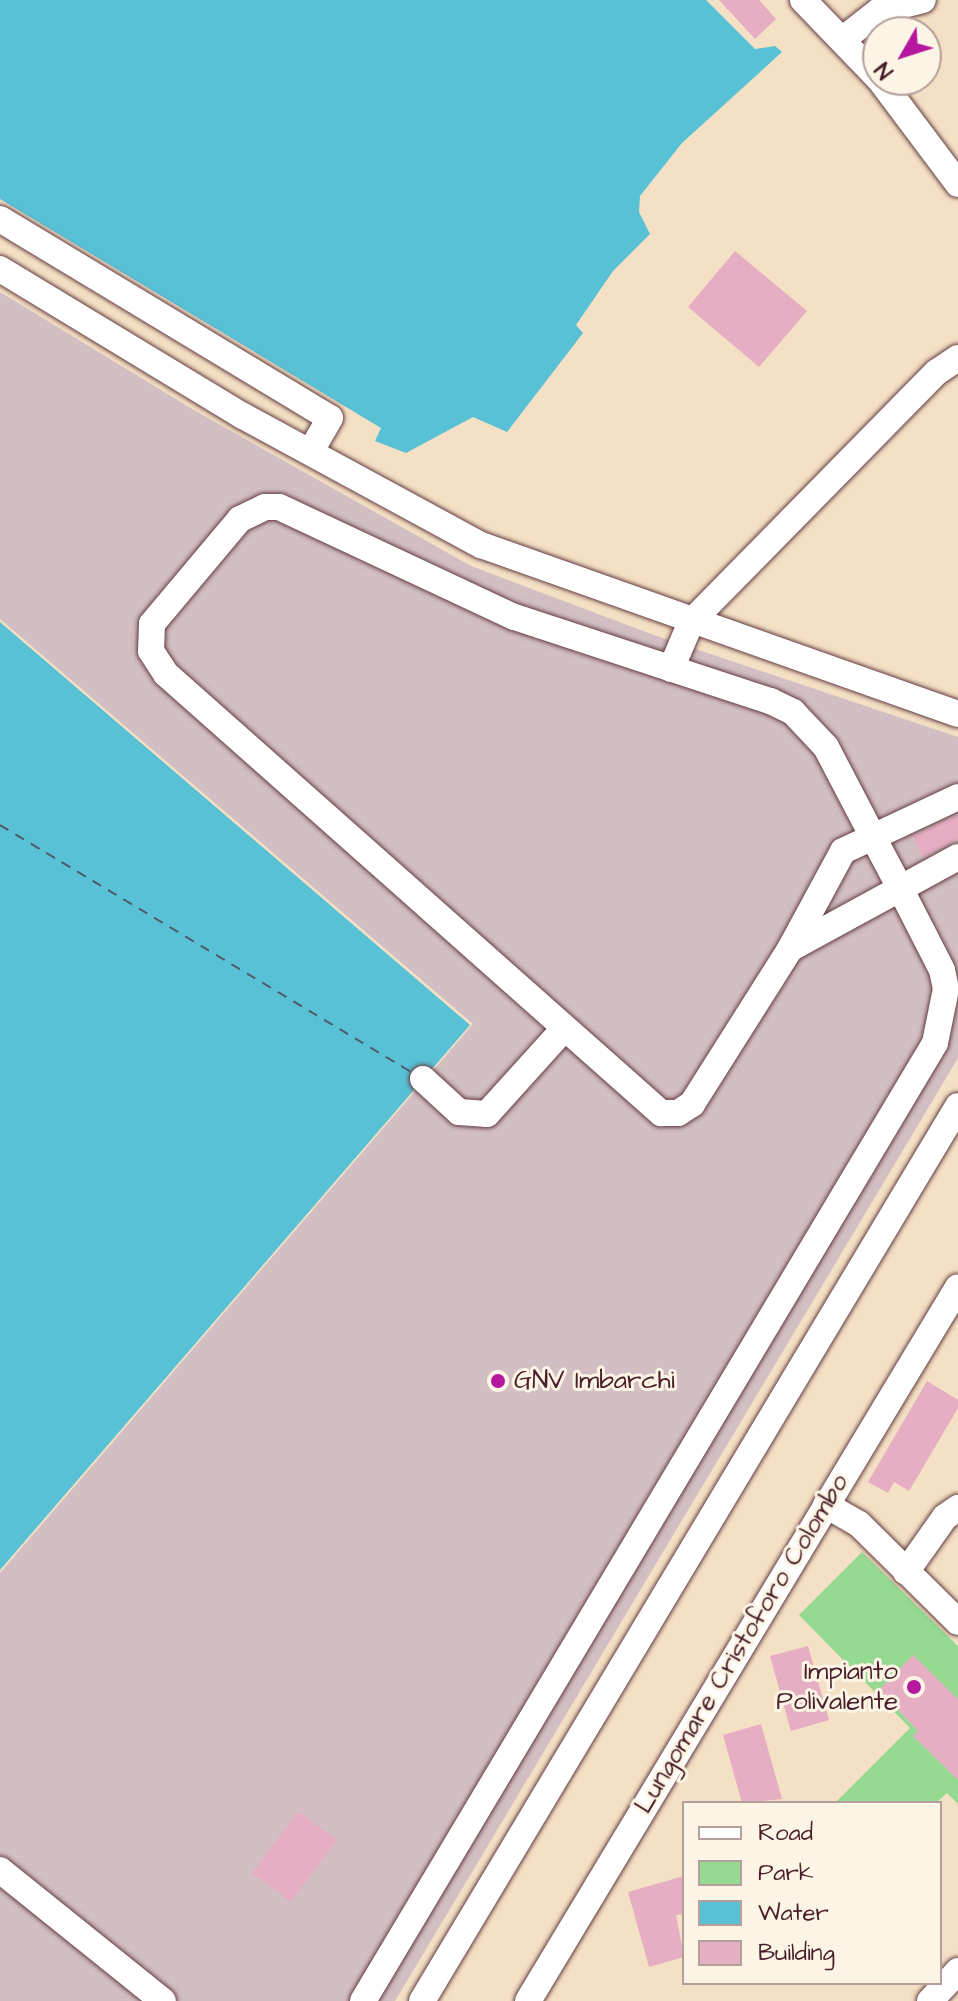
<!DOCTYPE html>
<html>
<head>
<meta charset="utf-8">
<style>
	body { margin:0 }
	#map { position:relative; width:958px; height:2001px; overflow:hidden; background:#f4e0c4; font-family:"Architects Daughter",sans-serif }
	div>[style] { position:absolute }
	.industrial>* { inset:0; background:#d2bec3 }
	.green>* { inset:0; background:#96d991 }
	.water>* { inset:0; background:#59c1d6 }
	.ferry>* { height:2px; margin-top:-1px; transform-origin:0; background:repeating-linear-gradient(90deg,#4f5867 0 10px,transparent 0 18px) }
	.building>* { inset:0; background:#e6aec2 }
	.roads { filter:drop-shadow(0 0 2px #643c42) drop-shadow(0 0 2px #643c42) }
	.minor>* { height:26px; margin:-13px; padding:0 13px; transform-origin:13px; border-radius:13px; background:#fff }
	.dots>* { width:22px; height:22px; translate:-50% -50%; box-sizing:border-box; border:4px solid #fcf5e5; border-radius:50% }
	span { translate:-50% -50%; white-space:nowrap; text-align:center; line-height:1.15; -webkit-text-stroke:6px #fcf5e5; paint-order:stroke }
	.poi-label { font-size:26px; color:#4a1f2b }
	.left { translate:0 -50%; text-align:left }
	.right { translate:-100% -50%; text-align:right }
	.street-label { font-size:26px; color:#4a1f2b }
	.legend { position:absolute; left:682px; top:1801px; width:260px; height:184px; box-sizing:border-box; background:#fcf5e5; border:2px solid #b59f9b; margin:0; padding:10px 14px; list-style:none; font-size:24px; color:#4a1f2b }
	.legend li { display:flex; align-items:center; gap:16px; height:40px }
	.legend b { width:40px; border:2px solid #b59f9b }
	.north { position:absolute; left:862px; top:16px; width:80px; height:80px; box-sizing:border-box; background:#fcf5e5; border:2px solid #b59f9b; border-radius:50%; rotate:231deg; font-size:22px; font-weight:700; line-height:32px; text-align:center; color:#4a1f2b }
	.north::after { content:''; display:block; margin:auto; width:28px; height:36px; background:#b5179e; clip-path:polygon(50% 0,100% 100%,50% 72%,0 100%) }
</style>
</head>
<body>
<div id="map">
	<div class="industrial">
		<i style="clip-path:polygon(0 292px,192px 409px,471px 566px,651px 634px,958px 737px,958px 1058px,395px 2001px,0 2001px,0 1573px,473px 1024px,0 619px)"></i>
	</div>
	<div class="green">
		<i style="clip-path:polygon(862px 1552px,958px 1646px,958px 1804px,947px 1793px,936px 1803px,835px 1803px,910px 1728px,799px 1615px)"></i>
	</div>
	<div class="water">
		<i style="clip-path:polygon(0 0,706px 0,755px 49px,775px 46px,782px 52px,682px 143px,640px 196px,639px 212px,650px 234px,613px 271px,576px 325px,583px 333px,507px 432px,473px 417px,406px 453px,375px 441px,381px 428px,0 199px)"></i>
		<i style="clip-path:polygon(0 622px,470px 1025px,0 1570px)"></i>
	</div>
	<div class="ferry">
		<i style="left:0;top:825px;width:483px;rotate:31deg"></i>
	</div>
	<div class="building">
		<i style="clip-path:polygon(719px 0,759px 0,776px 19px,755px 39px)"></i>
		<i style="clip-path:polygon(735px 251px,807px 311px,759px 367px,688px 307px)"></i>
		<i style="clip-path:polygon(958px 815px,958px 839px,923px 857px,913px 836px)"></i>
		<i style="clip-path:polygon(927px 1381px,958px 1400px,958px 1408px,909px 1491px,894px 1482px,888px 1493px,868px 1482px)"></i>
		<i style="clip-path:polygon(808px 1646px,829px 1720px,791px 1731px,770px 1656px)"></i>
		<i style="clip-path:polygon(913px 1655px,958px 1699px,958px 1780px,913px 1736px,918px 1731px,879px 1690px)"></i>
		<i style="clip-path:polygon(761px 1724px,782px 1799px,742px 1803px,723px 1735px)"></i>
		<i style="clip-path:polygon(298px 1811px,337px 1840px,291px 1902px,252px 1873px)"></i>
		<i style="clip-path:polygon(684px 1876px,684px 1914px,676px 1915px,684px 1957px,649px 1967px,628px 1892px)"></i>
	</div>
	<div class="roads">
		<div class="minor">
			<i style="left:803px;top:0;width:108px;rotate:46.1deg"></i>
			<i style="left:842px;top:40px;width:47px;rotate:-38.1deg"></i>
			<i style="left:879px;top:11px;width:45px;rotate:-14deg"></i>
			<i style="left:880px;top:80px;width:130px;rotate:53.1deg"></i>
			<i style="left:0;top:219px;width:385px;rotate:31.1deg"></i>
			<i style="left:330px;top:418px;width:39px;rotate:120deg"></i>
			<i style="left:0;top:269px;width:284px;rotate:31.2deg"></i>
			<i style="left:243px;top:416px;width:271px;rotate:28.5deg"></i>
			<i style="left:481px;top:545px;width:506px;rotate:19.51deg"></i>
			<i style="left:671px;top:669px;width:51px;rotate:-66.9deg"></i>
			<i style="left:691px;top:622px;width:351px;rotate:-45.5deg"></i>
			<i style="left:937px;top:372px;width:25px;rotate:-34deg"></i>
			<i style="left:793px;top:947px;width:188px;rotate:-28.6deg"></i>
			<i style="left:423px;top:1079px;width:49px;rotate:42.5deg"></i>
			<i style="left:459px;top:1112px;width:28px;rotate:4deg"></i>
			<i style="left:487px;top:1114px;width:113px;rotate:-47.9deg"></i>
			<i style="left:826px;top:1505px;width:38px;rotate:30deg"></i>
			<i style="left:859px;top:1524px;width:139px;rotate:44.7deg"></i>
			<i style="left:906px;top:1572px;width:67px;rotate:-54.7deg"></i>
			<i style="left:945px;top:1517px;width:16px;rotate:-35deg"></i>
			<i style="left:0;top:1870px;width:209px;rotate:38.8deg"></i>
			<i style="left:363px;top:2001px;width:1116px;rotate:-59.16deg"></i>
			<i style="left:935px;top:1043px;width:55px;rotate:-78.5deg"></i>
			<i style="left:946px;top:989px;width:19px;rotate:-102deg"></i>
			<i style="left:942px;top:970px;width:94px;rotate:-117.1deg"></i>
			<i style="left:899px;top:886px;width:55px;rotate:-118deg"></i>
			<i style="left:873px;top:837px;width:102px;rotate:-117.6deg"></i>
			<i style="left:826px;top:747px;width:48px;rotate:-133.3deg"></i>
			<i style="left:793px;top:712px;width:25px;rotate:-154deg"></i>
			<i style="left:770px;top:701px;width:269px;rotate:-161.8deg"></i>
			<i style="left:514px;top:617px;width:259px;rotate:-154.9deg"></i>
			<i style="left:279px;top:507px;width:14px;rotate:180deg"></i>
			<i style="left:265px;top:507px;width:28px;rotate:154deg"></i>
			<i style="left:240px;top:519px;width:137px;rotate:130deg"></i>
			<i style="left:152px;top:624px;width:27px;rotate:92deg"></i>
			<i style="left:151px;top:651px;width:27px;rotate:57deg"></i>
			<i style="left:166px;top:674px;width:662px;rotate:41.57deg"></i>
			<i style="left:661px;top:1113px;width:17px"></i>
			<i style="left:678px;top:1113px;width:17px;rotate:-33deg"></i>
			<i style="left:692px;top:1104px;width:183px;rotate:-57.7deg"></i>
			<i style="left:790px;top:949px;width:111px;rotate:-61.6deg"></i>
			<i style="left:843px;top:851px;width:33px;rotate:-25deg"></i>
			<i style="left:873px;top:837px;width:94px;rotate:-25.2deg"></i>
			<i style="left:422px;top:2001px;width:1043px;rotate:-59.08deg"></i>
			<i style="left:528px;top:2001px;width:833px;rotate:-58.94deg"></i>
			<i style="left:930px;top:2001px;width:41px;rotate:-47deg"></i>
		</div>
	</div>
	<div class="dots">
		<i style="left:498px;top:1381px;background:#b5179e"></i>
		<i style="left:914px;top:1687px;background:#b5179e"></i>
	</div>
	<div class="poi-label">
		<span class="left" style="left:514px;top:1381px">GNV Imbarchi</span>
		<span class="right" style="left:898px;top:1687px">Impianto<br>Polivalente</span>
	</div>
	<div class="street-label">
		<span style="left:742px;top:1644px;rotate:-59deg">Lungomare Cristoforo Colombo</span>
	</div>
	<ul class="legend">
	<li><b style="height:10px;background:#fff"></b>Road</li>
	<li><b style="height:22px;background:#96d991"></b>Park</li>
	<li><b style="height:22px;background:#59c1d6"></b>Water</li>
	<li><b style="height:22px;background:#e6aec2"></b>Building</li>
	</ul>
	<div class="north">N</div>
</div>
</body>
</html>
